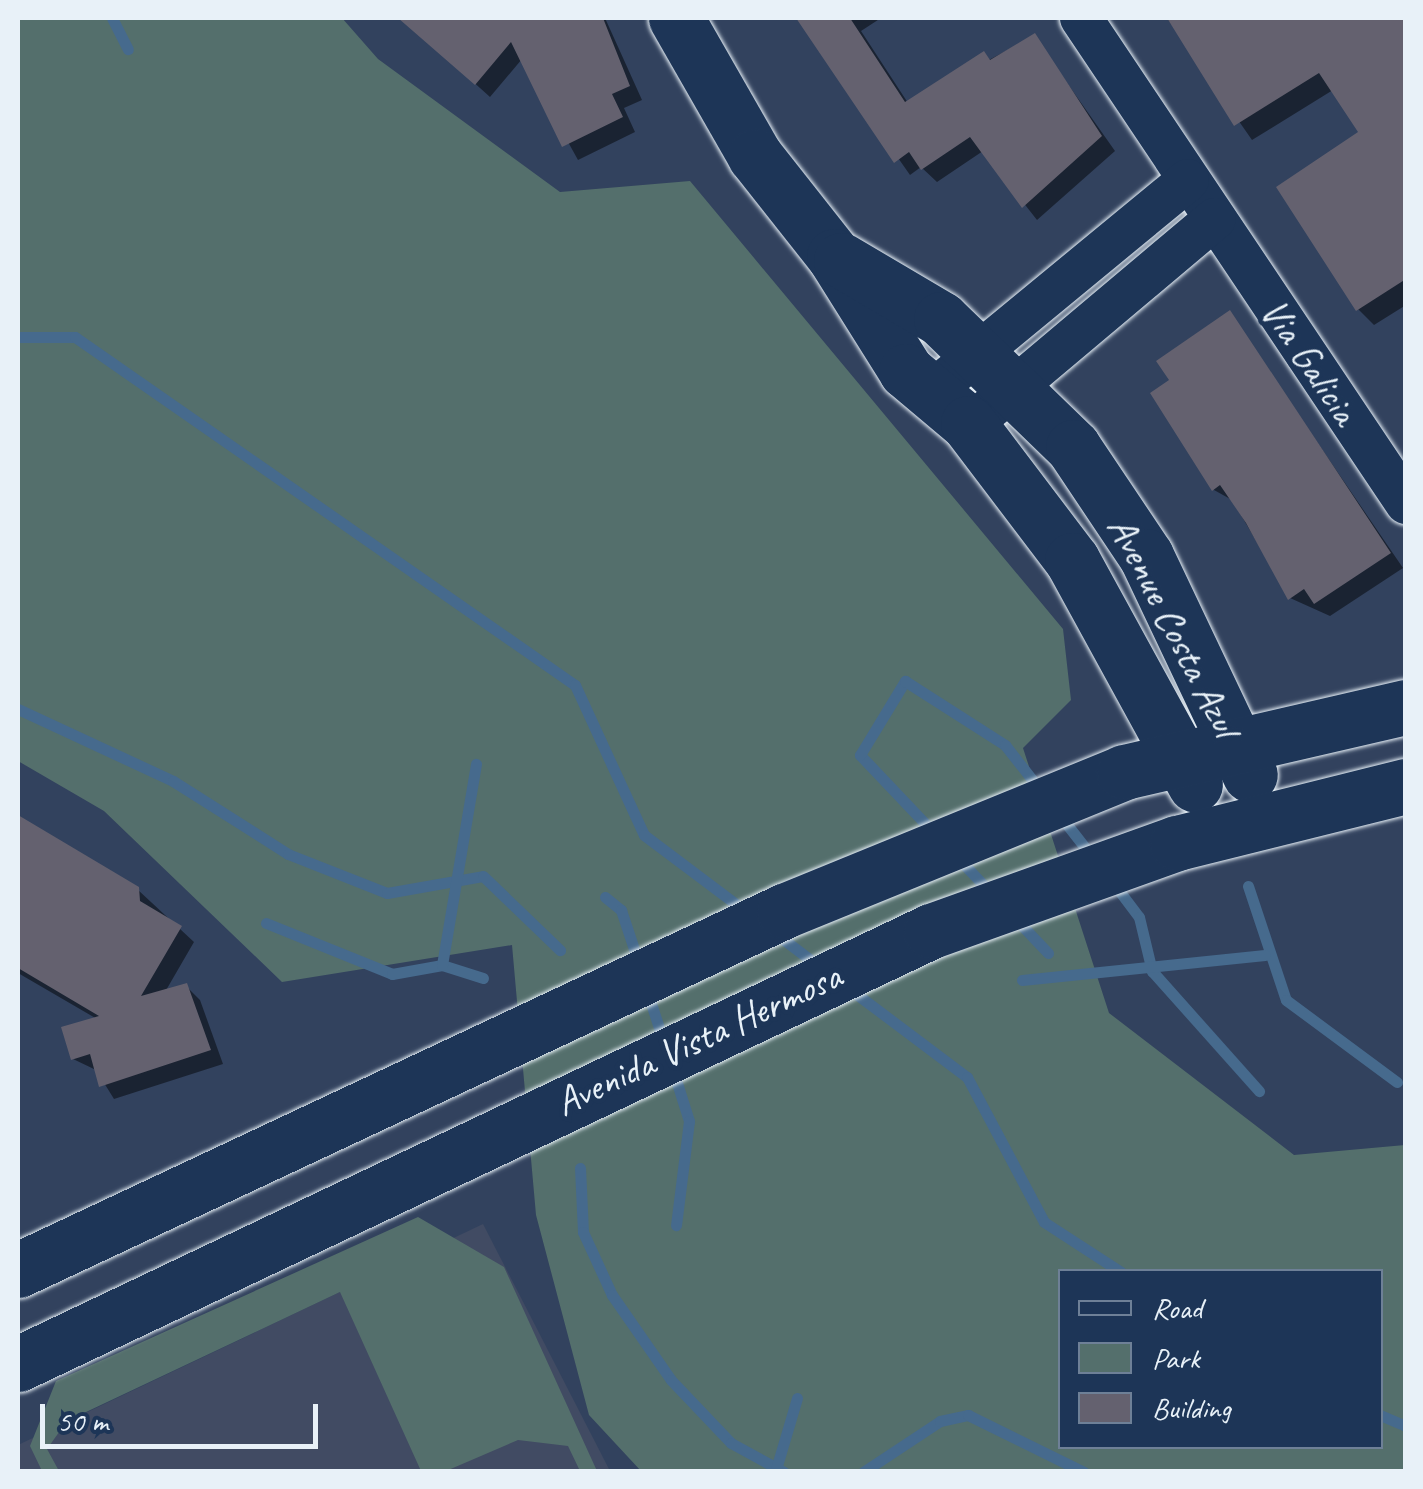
<!DOCTYPE html>
<html>
<head>
<meta charset="utf-8">
<style>
	body { margin:0 }
	#map { position:relative; width:1423px; height:1489px; overflow:hidden; background:#32425e; font-family:Caveat,sans-serif }
	div>[style] { position:absolute }
	.built>* { inset:0; background:#414b63 }
	.green>* { inset:0; background:#546f6c }
	.shadow>* { inset:0; background:#0007 }
	.stream>* { height:11px; margin:-5.5px; padding:0 5.5px; transform-origin:5.5px; border-radius:5.5px; background:#466a8d }
	.building>* { inset:0; background:#64616f }
	.roads { filter:drop-shadow(0 0 2px #e8f1f8) drop-shadow(0 0 2px #e8f1f8) }
	.street>* { height:42px; margin:-21px; padding:0 21px; transform-origin:21px; border-radius:21px; background:#1d3557 }
	.secondary>* { height:55px; margin:-27.5px; padding:0 27.5px; transform-origin:27.5px; border-radius:27.5px; background:#1d3557 }
	span { translate:-50% -50%; white-space:nowrap; text-align:center; line-height:1.15; -webkit-text-stroke:10px #1d3557; paint-order:stroke }
	.street-label { font-size:40px; color:#e8f1f8 }
	.frame { position:absolute; inset:0; border:20px solid #e8f1f8; pointer-events:none }
	.legend { position:absolute; left:1058px; top:1269px; width:325px; height:180px; box-sizing:border-box; background:#1d3557; border:2px solid #6e8097; margin:0; padding:12px 18px; list-style:none; font-size:30px; color:#e8f1f8 }
	.legend li { display:flex; align-items:center; gap:20px; height:50px }
	.legend b { width:50px; border:2px solid #6e8097 }
	.scale { position:absolute; left:40px; top:1404px; width:278px; height:45px; box-sizing:border-box; border:5px solid #e8f1f8; border-top:0; padding-left:12px; font-size:30px; line-height:35px; white-space:nowrap; color:#e8f1f8; -webkit-text-stroke:8px #1d3557; paint-order:stroke }
</style>
</head>
<body>
<div id="map">
	<div class="built">
		<i style="clip-path:polygon(483px 1224px,610px 1471px,18px 1472px,18px 1445px)"></i>
	</div>
	<div class="green">
		<i style="clip-path:polygon(evenodd,18px 18px,342px 18px,378px 59px,560px 192px,690px 181px,1063px 629px,1071px 700px,1023px 748px,1109px 1013px,1294px 1155px,1405px 1145px,1405px 1471px,641px 1471px,589px 1415px,536px 1215px,512px 945px,282px 982px,104px 811px,18px 761px,18px 18px,1060px 1272px,1380px 1272px,1380px 1446px,1060px 1446px,1060px 1272px)"></i>
		<i style="clip-path:polygon(418px 1217px,504px 1267px,597px 1471px,580px 1471px,568px 1446px,518px 1440px,446px 1471px,421px 1471px,340px 1292px,67px 1421px,47px 1449px,59px 1471px,42px 1471px,30px 1446px,56px 1381px)"></i>
	</div>
	<div class="shadow">
		<i style="clip-path:polygon(417px 18px,605px 18px,642px 100px,624px 108px,635px 132px,578px 160px,522px 59px,490px 97px,410px 25px)"></i>
		<i style="clip-path:polygon(800px 18px,881px 18px,861px 31px,908px 103px,1034px 36px,1115px 151px,1037px 220px,983px 151px,937px 182px,921px 167px,910px 175px)"></i>
		<i style="clip-path:polygon(1167px 18px,1406px 18px,1406px 305px,1374px 325px,1358px 309px,1361px 132px,1333px 90px,1252px 140px)"></i>
		<i style="clip-path:polygon(1229px 313px,1403px 568px,1330px 616px,1290px 598px,1232px 500px,1214px 490px,1172px 381px)"></i>
		<i style="clip-path:polygon(18px 818px,137px 889px,194px 942px,165px 992px,186px 986px,200px 1000px,223px 1064px,114px 1099px,96px 1070px,73px 1059px,97px 1019px,18px 973px)"></i>
	</div>
	<div class="stream">
		<i style="left:112px;top:18px;width:35px;rotate:63deg"></i>
		<i style="left:18px;top:337px;width:57px"></i>
		<i style="left:75px;top:337px;width:609px;rotate:34.84deg"></i>
		<i style="left:575px;top:685px;width:165px;rotate:65.3deg"></i>
		<i style="left:644px;top:835px;width:125px;rotate:36.9deg"></i>
		<i style="left:18px;top:709px;width:171px;rotate:24.9deg"></i>
		<i style="left:173px;top:781px;width:136px;rotate:32.4deg"></i>
		<i style="left:288px;top:854px;width:106px;rotate:21.5deg"></i>
		<i style="left:387px;top:893px;width:97px;rotate:-10deg"></i>
		<i style="left:483px;top:876px;width:107px;rotate:43.9deg"></i>
		<i style="left:1058px;top:813px;width:57px;rotate:52.1deg"></i>
		<i style="left:935px;top:834px;width:109px;rotate:-133.5deg"></i>
		<i style="left:860px;top:755px;width:87px;rotate:-58.7deg"></i>
		<i style="left:905px;top:681px;width:119px;rotate:32.6deg"></i>
		<i style="left:1005px;top:745px;width:58px;rotate:52deg"></i>
		<i style="left:958px;top:858px;width:47px;rotate:46.7deg"></i>
		<i style="left:1114px;top:884px;width:41px;rotate:52.9deg"></i>
		<i style="left:1139px;top:917px;width:56px;rotate:76.5deg"></i>
		<i style="left:1152px;top:971px;width:161px;rotate:48.3deg"></i>
		<i style="left:1248px;top:886px;width:120px;rotate:71.6deg"></i>
		<i style="left:1286px;top:1000px;width:138px;rotate:36.5deg"></i>
		<i style="left:605px;top:897px;width:21px;rotate:39deg"></i>
		<i style="left:621px;top:910px;width:57px;rotate:71.6deg"></i>
		<i style="left:1013px;top:916px;width:51px;rotate:46.6deg"></i>
		<i style="left:266px;top:923px;width:136px;rotate:22deg"></i>
		<i style="left:392px;top:974px;width:51px;rotate:-10.2deg"></i>
		<i style="left:442px;top:965px;width:43px;rotate:17.6deg"></i>
		<i style="left:775px;top:933px;width:56px;rotate:37.1deg"></i>
		<i style="left:442px;top:965px;width:204px;rotate:-80.4deg"></i>
		<i style="left:1022px;top:980px;width:244px;rotate:-5.9deg"></i>
		<i style="left:847px;top:987px;width:150px;rotate:36.9deg"></i>
		<i style="left:967px;top:1077px;width:164px;rotate:62deg"></i>
		<i style="left:1044px;top:1222px;width:92px;rotate:33deg"></i>
		<i style="left:647px;top:991px;width:52px;rotate:71.9deg"></i>
		<i style="left:672px;top:1067px;width:57px;rotate:72.5deg"></i>
		<i style="left:689px;top:1121px;width:105px;rotate:97.1deg"></i>
		<i style="left:580px;top:1168px;width:64px;rotate:87.3deg"></i>
		<i style="left:583px;top:1232px;width:69px;rotate:65.3deg"></i>
		<i style="left:612px;top:1295px;width:103px;rotate:55.2deg"></i>
		<i style="left:671px;top:1380px;width:87px;rotate:46.4deg"></i>
		<i style="left:731px;top:1443px;width:60px;rotate:28.7deg"></i>
		<i style="left:1380px;top:1415px;width:28px;rotate:23deg"></i>
		<i style="left:776px;top:1469px;width:74px;rotate:-73.5deg"></i>
		<i style="left:863px;top:1472px;width:92px;rotate:-33.5deg"></i>
		<i style="left:940px;top:1421px;width:29px;rotate:-12deg"></i>
		<i style="left:968px;top:1415px;width:129px;rotate:26.2deg"></i>
	</div>
	<div class="building">
		<i style="clip-path:polygon(398px 18px,603px 18px,630px 86px,612px 94px,623px 117px,562px 147px,511px 42px,475px 85px)"></i>
		<i style="clip-path:polygon(796px 18px,850px 18px,905px 102px,984px 51px,990px 60px,1035px 33px,1102px 136px,1022px 208px,970px 137px,921px 170px,909px 152px,894px 163px)"></i>
		<i style="clip-path:polygon(1167px 18px,1406px 18px,1406px 279px,1356px 311px,1276px 187px,1358px 132px,1319px 73px,1234px 126px)"></i>
		<i style="clip-path:polygon(1230px 310px,1391px 553px,1314px 604px,1304px 589px,1288px 600px,1246px 523px,1220px 485px,1212px 491px,1150px 393px,1169px 380px,1156px 361px)"></i>
		<i style="clip-path:polygon(18px 815px,139px 887px,140px 901px,182px 926px,141px 996px,187px 983px,211px 1050px,99px 1087px,90px 1054px,71px 1060px,61px 1027px,99px 1016px,18px 968px)"></i>
	</div>
	<div class="roads">
		<div class="street">
			<i style="left:1081px;top:18px;width:584px;rotate:56.17deg"></i>
			<i style="left:931px;top:392px;width:333px;rotate:-39.5deg"></i>
			<i style="left:989px;top:409px;width:295px;rotate:-40.1deg"></i>
		</div>
		<div class="secondary">
			<i style="left:676px;top:18px;width:159px;rotate:60.2deg"></i>
			<i style="left:755px;top:156px;width:127px;rotate:51.7deg"></i>
			<i style="left:834px;top:256px;width:136px;rotate:57.9deg"></i>
			<i style="left:906px;top:371px;width:81px;rotate:40deg"></i>
			<i style="left:968px;top:423px;width:172px;rotate:52.8deg"></i>
			<i style="left:1072px;top:560px;width:256px;rotate:61.3deg"></i>
			<i style="left:841px;top:260px;width:116px;rotate:30.5deg"></i>
			<i style="left:941px;top:319px;width:184px;rotate:44.1deg"></i>
			<i style="left:1073px;top:447px;width:131px;rotate:56.2deg"></i>
			<i style="left:1146px;top:556px;width:242px;rotate:64.6deg"></i>
			<i style="left:18px;top:1270px;width:846px;rotate:-25.11deg"></i>
			<i style="left:784px;top:911px;width:367px;rotate:-22.2deg"></i>
			<i style="left:1124px;top:772px;width:289px;rotate:-13deg"></i>
			<i style="left:18px;top:1364px;width:1010px;rotate:-25.37deg"></i>
			<i style="left:931px;top:931px;width:261px;rotate:-19.7deg"></i>
			<i style="left:1177px;top:843px;width:236px;rotate:-14deg"></i>
		</div>
	</div>
	<div class="street-label">
		<span style="left:1310px;top:361px;rotate:56deg">Via Galicia</span>
		<span style="left:1174px;top:626px;rotate:63deg">Avenue Costa Azul</span>
		<span style="left:698px;top:1039px;rotate:-25deg">Avenida Vista Hermosa</span>
	</div>
	<div class="frame"></div>
	<ul class="legend">
	<li><b style="height:12px;background:#1d3557"></b>Road</li>
	<li><b style="height:28px;background:#546f6c"></b>Park</li>
	<li><b style="height:28px;background:#64616f"></b>Building</li>
	</ul>
	<div class="scale">50 m</div>
</div>
</body>
</html>
